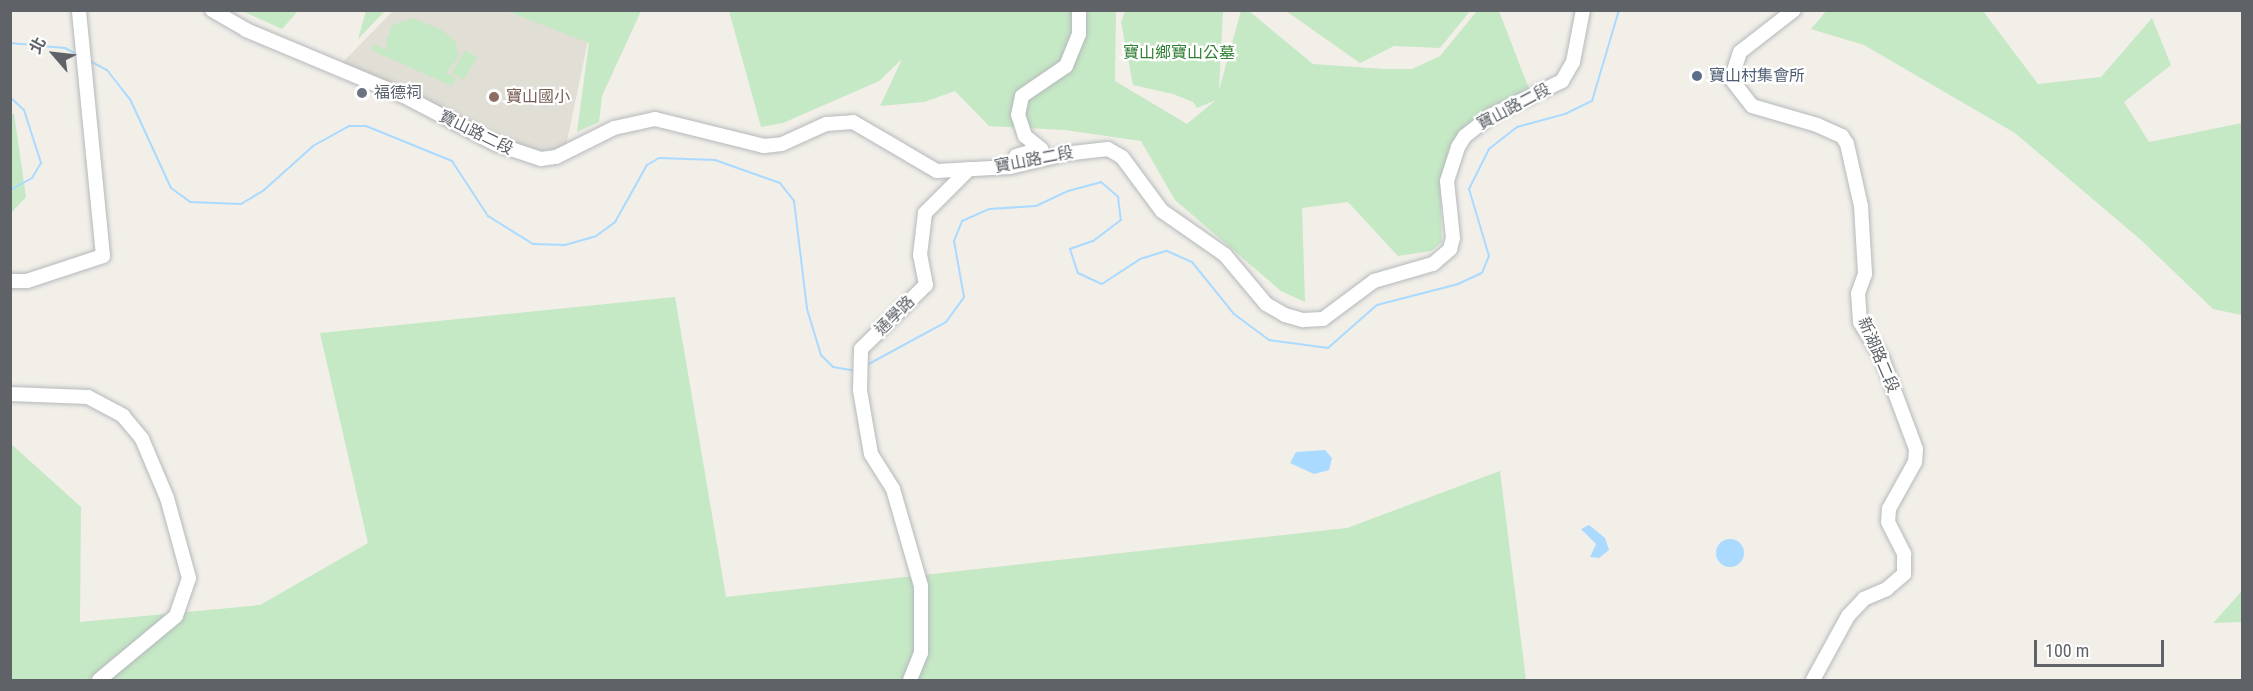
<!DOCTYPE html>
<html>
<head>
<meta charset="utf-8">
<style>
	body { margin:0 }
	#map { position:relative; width:2253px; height:691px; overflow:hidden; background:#f1efe8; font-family:"Roboto Condensed","Noto Sans TC",sans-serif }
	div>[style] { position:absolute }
	.education>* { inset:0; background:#e1ded6 }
	.green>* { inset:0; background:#c5e8c5 }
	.water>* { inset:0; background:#aadaff }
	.round { border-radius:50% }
	.stream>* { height:2px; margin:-1px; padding:0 1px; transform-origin:1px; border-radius:1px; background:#aadaff }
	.roads { filter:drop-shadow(0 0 2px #b5b8bc) drop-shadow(0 0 2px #b5b8bc) }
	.minor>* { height:14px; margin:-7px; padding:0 7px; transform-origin:7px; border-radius:7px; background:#fff }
	.dots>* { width:16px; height:16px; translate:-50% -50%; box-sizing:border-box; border:3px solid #fff; border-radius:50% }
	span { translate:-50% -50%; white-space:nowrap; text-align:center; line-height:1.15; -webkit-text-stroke:4.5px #fff; paint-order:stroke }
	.park-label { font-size:16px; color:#348238 }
	.service-label { font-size:16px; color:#4e5e75 }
	.left { translate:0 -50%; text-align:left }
	.worship-label { font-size:16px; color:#5b616d }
	.education-label { font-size:16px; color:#785e54 }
	.street-label { font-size:16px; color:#5f6368 }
	.frame { position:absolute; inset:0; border:12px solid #5f6368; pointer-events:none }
	.north { position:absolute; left:24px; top:24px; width:60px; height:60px; -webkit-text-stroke:4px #fff; paint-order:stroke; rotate:298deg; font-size:16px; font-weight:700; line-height:24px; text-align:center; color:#5f6368 }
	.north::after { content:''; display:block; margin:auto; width:21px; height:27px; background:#5f6368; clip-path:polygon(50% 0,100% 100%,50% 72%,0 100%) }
	.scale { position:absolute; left:2034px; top:640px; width:130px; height:27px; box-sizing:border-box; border:3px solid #5f6368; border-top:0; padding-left:8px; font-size:18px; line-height:21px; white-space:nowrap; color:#5f6368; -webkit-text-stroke:4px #fff; paint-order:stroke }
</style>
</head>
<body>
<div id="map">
	<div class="education">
		<i style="clip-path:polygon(393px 11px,535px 11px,590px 31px,566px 146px,548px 154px,525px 153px,343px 62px)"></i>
	</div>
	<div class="green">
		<i style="clip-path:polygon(1827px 10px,1983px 11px,2038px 84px,2101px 77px,2152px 18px,2171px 65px,2124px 102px,2149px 142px,2242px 123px,2242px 315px,2213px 309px,2141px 240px,2015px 133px,1864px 45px,1811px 29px)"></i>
		<i style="clip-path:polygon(242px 11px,298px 11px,282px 29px)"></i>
		<i style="clip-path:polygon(366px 11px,385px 11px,358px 39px)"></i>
		<i style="clip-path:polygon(507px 11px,641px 11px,602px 96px,599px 122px,577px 132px,589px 43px)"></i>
		<i style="clip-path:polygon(729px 11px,1116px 11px,1115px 81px,1187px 124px,1216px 100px,1197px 108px,1193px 102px,1173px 94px,1133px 85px,1121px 22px,1125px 11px,1223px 11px,1219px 90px,1241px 11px,1249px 11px,1313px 64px,1384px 69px,1412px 69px,1440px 56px,1477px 11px,1499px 11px,1529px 89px,1476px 116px,1451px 146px,1440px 182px,1442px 242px,1431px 251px,1398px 256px,1348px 202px,1302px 208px,1305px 302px,1281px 291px,1175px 200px,1141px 141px,1065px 130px,989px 126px,955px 91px,924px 102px,880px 106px,902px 59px,879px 81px,783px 123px,761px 127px)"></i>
		<i style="clip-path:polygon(1286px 11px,1470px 11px,1440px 48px,1394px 46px,1360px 63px)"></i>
		<i style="clip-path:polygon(413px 18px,442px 30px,456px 42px,458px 58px,446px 73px,456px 78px,452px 86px,371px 50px,374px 44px,388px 50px,386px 41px,392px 25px)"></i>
		<i style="clip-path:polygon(465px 50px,477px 57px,464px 80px,452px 73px)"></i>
		<i style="clip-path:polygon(11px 114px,14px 114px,26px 197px,11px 213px)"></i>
		<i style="clip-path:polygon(675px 297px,726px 597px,1347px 528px,1500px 471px,1526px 680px,11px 680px,10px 443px,81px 507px,80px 622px,260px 605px,368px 543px,320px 333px)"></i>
		<i style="clip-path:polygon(2242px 591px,2242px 622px,2213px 623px)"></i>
	</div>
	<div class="water">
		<i style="clip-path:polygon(1325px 450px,1332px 458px,1329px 470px,1314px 474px,1290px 463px,1296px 452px)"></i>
		<i style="clip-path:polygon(1589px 525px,1605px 538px,1609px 550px,1599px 558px,1590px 557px,1596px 544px,1581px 529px)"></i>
		<i class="round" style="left:1716px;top:539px;width:28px;height:28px"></i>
	</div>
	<div class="stream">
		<i style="left:10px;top:43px;width:55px;rotate:5.2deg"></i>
		<i style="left:65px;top:48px;width:15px;rotate:28deg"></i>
		<i style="left:88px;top:60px;width:21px;rotate:28deg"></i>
		<i style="left:107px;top:70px;width:37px;rotate:52deg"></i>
		<i style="left:130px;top:99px;width:98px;rotate:65.3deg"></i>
		<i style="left:171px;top:188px;width:24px;rotate:36deg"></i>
		<i style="left:190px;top:202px;width:51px;rotate:2.2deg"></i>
		<i style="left:241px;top:204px;width:27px;rotate:-31deg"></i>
		<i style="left:264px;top:190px;width:66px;rotate:-41.9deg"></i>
		<i style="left:313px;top:146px;width:41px;rotate:-29.1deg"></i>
		<i style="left:349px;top:126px;width:17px"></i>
		<i style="left:366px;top:126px;width:93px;rotate:22.1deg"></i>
		<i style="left:452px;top:161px;width:66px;rotate:56.8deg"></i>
		<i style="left:488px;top:216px;width:53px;rotate:31.9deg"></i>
		<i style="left:533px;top:244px;width:32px;rotate:2deg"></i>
		<i style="left:565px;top:245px;width:32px;rotate:-16deg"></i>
		<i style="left:596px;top:236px;width:24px;rotate:-36deg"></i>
		<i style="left:615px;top:222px;width:65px;rotate:-60.7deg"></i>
		<i style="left:647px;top:165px;width:14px;rotate:-30deg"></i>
		<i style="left:659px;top:158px;width:56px;rotate:2deg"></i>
		<i style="left:715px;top:160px;width:69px;rotate:19.5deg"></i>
		<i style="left:780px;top:183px;width:23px;rotate:52deg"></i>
		<i style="left:794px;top:201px;width:109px;rotate:83.1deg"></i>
		<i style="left:807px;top:309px;width:48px;rotate:73.1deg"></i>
		<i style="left:821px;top:355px;width:17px;rotate:45deg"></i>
		<i style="left:833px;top:367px;width:22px;rotate:10deg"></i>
		<i style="left:10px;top:97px;width:19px;rotate:43deg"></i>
		<i style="left:24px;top:110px;width:56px;rotate:72.2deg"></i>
		<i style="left:41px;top:163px;width:17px;rotate:121deg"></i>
		<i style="left:32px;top:178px;width:25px;rotate:151deg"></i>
		<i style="left:865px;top:366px;width:92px;rotate:-28.5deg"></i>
		<i style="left:946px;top:322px;width:31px;rotate:-54deg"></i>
		<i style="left:964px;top:297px;width:57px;rotate:-100.1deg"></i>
		<i style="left:954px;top:241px;width:22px;rotate:-68deg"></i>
		<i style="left:962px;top:221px;width:30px;rotate:-24deg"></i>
		<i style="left:989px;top:209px;width:47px;rotate:-3.7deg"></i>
		<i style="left:1036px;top:206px;width:35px;rotate:-25deg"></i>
		<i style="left:1068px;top:191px;width:34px;rotate:-15deg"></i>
		<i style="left:1101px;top:182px;width:23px;rotate:41deg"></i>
		<i style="left:1118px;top:197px;width:23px;rotate:83deg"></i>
		<i style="left:1121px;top:220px;width:35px;rotate:143deg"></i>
		<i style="left:1093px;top:241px;width:24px;rotate:161deg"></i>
		<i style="left:1070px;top:249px;width:25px;rotate:72deg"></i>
		<i style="left:1078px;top:273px;width:26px;rotate:25deg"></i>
		<i style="left:1102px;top:284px;width:45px;rotate:-33.3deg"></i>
		<i style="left:1140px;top:259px;width:28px;rotate:-17deg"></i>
		<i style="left:1167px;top:251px;width:27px;rotate:24deg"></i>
		<i style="left:1192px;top:262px;width:67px;rotate:51.1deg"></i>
		<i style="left:1234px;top:314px;width:44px;rotate:36.6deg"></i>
		<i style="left:1269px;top:340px;width:60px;rotate:7.7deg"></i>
		<i style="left:1328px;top:348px;width:65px;rotate:-41.3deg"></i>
		<i style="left:1377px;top:305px;width:84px;rotate:-14.5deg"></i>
		<i style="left:1458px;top:284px;width:26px;rotate:-25deg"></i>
		<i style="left:1482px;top:273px;width:18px;rotate:-68deg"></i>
		<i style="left:1489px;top:256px;width:70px;rotate:-106.6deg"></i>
		<i style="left:1469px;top:189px;width:45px;rotate:-63.4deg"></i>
		<i style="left:1489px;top:149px;width:36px;rotate:-38deg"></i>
		<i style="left:1517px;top:127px;width:50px;rotate:-15.2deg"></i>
		<i style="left:1565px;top:114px;width:30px;rotate:-26deg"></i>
		<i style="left:1592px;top:101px;width:95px;rotate:-73.5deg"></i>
	</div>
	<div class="roads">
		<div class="minor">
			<i style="left:212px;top:10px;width:39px;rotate:30deg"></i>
			<i style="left:246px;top:30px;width:171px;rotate:22.7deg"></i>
			<i style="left:404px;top:96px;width:104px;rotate:27.6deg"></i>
			<i style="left:496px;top:144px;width:47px;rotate:18.4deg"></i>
			<i style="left:541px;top:159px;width:15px;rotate:-8deg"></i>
			<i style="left:556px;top:157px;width:65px;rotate:-26.6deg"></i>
			<i style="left:614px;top:128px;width:42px;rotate:-12.4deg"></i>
			<i style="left:655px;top:119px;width:112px;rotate:13.9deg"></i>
			<i style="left:764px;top:146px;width:18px;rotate:-6deg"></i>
			<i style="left:782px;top:144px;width:48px;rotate:-24.4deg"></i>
			<i style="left:826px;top:124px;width:27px;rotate:-4deg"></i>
			<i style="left:853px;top:122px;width:97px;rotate:30.3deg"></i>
			<i style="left:937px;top:171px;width:73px;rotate:-3.1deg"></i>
			<i style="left:1010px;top:167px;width:56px;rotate:-13.5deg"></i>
			<i style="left:1064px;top:154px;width:44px;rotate:-6.5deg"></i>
			<i style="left:1108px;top:149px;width:16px;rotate:30deg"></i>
			<i style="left:1122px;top:157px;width:67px;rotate:53.5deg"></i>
			<i style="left:1162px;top:211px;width:77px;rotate:34.9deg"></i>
			<i style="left:1225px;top:255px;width:64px;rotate:50.1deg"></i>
			<i style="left:1266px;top:304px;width:22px;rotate:30deg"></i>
			<i style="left:1285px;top:315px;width:19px;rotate:16deg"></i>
			<i style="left:1303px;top:320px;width:20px;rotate:-3deg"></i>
			<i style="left:1323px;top:319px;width:64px;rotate:-36.7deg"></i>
			<i style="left:1374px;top:281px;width:61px;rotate:-16.1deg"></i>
			<i style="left:1433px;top:264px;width:23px;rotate:-41deg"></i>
			<i style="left:1450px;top:249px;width:11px;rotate:-75deg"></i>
			<i style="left:1453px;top:238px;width:57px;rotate:-96deg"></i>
			<i style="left:1447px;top:181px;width:36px;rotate:-72deg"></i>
			<i style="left:1458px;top:147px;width:13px;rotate:-58deg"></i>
			<i style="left:1465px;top:136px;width:34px;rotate:-38deg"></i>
			<i style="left:1492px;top:115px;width:78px;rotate:-25.9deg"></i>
			<i style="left:1562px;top:81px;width:22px;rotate:-60deg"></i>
			<i style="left:1573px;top:62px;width:53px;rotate:-79.1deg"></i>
			<i style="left:1794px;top:10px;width:68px;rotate:142.1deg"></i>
			<i style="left:1740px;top:52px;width:28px;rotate:108deg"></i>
			<i style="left:1731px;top:79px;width:34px;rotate:52deg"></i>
			<i style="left:1752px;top:106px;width:68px;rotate:16.3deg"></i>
			<i style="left:1817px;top:125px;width:27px;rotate:24deg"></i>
			<i style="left:1842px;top:136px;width:9px;rotate:58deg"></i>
			<i style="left:1847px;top:144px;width:64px;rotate:77.3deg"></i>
			<i style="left:1861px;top:206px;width:68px;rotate:86.6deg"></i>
			<i style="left:1865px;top:274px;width:20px;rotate:110deg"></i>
			<i style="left:1858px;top:293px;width:29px;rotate:86deg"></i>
			<i style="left:1860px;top:322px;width:42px;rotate:58.6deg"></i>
			<i style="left:1882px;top:358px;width:97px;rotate:69.5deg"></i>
			<i style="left:1916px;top:449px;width:13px;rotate:94deg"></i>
			<i style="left:1915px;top:462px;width:54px;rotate:119deg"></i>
			<i style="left:1889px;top:509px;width:13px;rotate:94deg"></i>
			<i style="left:1888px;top:522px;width:36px;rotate:63deg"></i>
			<i style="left:1904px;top:554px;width:20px;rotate:90deg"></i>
			<i style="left:1904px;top:574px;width:23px;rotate:139deg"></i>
			<i style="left:1887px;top:589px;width:25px;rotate:157deg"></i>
			<i style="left:1864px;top:599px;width:23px;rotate:133deg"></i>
			<i style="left:1848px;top:616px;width:73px;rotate:118.7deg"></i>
			<i style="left:1016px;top:156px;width:26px;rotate:-16deg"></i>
			<i style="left:1041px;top:149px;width:21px;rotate:-141deg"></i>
			<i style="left:1025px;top:136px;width:22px;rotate:-108deg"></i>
			<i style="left:1018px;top:115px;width:19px;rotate:-78deg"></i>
			<i style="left:1022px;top:96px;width:53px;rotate:-34.3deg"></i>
			<i style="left:1066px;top:66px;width:35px;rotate:-68deg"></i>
			<i style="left:1079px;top:34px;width:24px;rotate:-90deg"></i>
			<i style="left:10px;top:281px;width:17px"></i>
			<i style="left:27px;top:281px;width:80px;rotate:-18.2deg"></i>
			<i style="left:103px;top:256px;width:247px;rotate:-95.6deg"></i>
			<i style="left:10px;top:394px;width:78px;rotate:2.2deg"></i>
			<i style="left:88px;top:397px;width:40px;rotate:28deg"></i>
			<i style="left:123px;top:416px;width:30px;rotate:50deg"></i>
			<i style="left:142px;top:439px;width:64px;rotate:67deg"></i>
			<i style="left:167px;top:498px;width:83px;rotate:74.6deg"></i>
			<i style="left:189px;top:578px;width:40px;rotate:108.9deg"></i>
			<i style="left:176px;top:616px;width:100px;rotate:140.3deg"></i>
			<i style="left:910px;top:680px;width:29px;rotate:-68deg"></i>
			<i style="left:921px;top:653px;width:67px;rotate:-90deg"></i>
			<i style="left:921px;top:586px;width:101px;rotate:-106.1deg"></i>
			<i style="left:893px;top:489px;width:41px;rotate:-122.2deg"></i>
			<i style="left:871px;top:454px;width:65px;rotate:-99.8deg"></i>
			<i style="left:860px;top:390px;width:41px;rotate:-88.6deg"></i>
			<i style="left:861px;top:349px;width:91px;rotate:-44.6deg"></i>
			<i style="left:926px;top:285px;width:31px;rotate:-101deg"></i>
			<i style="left:920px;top:255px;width:42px;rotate:-83.2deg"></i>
			<i style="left:925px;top:213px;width:62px;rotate:-45deg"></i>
		</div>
	</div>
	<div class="dots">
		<i style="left:1697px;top:76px;background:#5c6f8a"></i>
		<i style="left:362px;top:93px;background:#6b7280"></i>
		<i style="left:494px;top:97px;background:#8d6e63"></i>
	</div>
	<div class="park-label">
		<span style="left:1179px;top:53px">寶山鄉寶山公墓</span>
	</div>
	<div class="service-label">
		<span class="left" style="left:1709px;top:76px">寶山村集會所</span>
	</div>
	<div class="worship-label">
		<span class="left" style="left:374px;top:93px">福德祠</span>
	</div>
	<div class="education-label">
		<span class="left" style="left:506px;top:97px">寶山國小</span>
	</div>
	<div class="street-label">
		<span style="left:1514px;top:107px;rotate:-28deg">寶山路二段</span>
		<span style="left:476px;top:133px;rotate:26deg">寶山路二段</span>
		<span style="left:1034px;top:160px;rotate:-11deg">寶山路二段</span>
		<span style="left:895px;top:316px;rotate:-45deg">通學路</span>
		<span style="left:1878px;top:355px;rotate:67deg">新湖路二段</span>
	</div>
	<div class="frame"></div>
	<div class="north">北</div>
	<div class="scale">100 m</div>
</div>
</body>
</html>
